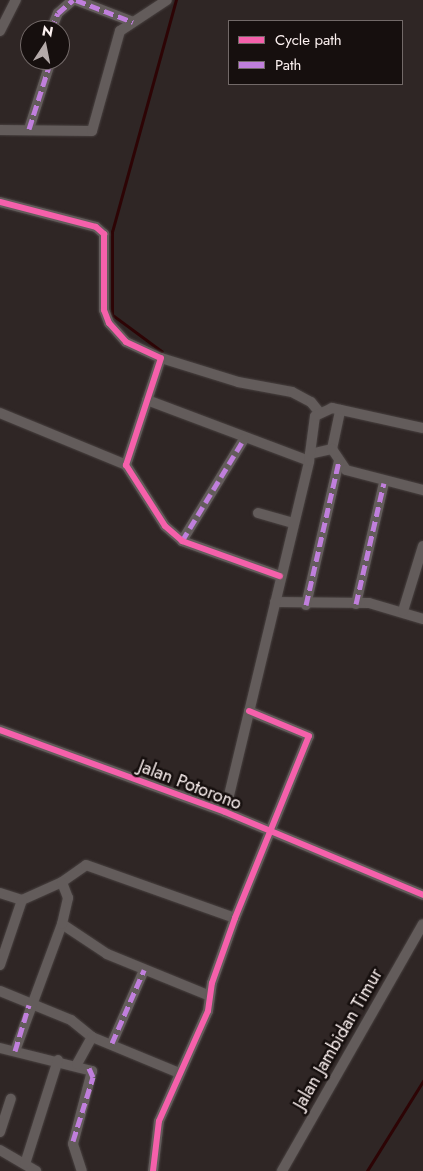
<!DOCTYPE html>
<html>
<head>
<meta charset="utf-8">
<style>
	body { margin:0 }
	#map { position:relative; width:423px; height:1171px; overflow:hidden; background:#2f2625; font-family:Jost,sans-serif }
	div>[style] { position:absolute }
	.stream>* { height:2.5px; margin:-1.25px; padding:0 1.25px; transform-origin:1.25px; border-radius:1.25px; background:#2d0405 }
	.roads { filter:drop-shadow(0 0 1px #484140) drop-shadow(0 0 1px #484140) }
	.minor>* { height:10px; margin:-5px; padding:0 5px; transform-origin:5px; border-radius:5px; background:#635c5b }
	.quiet>* { height:5px; margin-top:-2.5px; transform-origin:0; background:repeating-linear-gradient(90deg,#c07fdc 0 10px,transparent 0 15px) }
	.cycleway>* { height:6px; margin:-3px; padding:0 3px; transform-origin:3px; border-radius:3px; background:#f560ab }
	span { translate:-50% -50%; white-space:nowrap; text-align:center; line-height:1.15; -webkit-text-stroke:5px #160f0e; paint-order:stroke }
	.street-label { font-size:18px; color:#fcf1f0 }
	.legend { position:absolute; left:228px; top:20px; width:175px; height:65px; box-sizing:border-box; background:#160f0e; border:1px solid #726968; margin:0; padding:6px 9px; list-style:none; font-size:15px; color:#fcf1f0 }
	.legend li { display:flex; align-items:center; gap:10px; height:25px }
	.legend b { width:25px; border:1px solid #726968 }
	.north { position:absolute; left:20px; top:20px; width:50px; height:50px; box-sizing:border-box; background:#160f0e; border:1px solid #726968; border-radius:50%; rotate:11deg; font-size:14px; font-weight:700; line-height:20px; text-align:center; color:#fcf1f0 }
	.north::after { content:''; display:block; margin:auto; width:18px; height:22px; background:#b4aaa9; clip-path:polygon(50% 0,100% 100%,50% 72%,0 100%) }
</style>
</head>
<body>
<div id="map">
	<div class="stream">
		<i style="left:162px;top:352px;width:62px;rotate:-143.5deg"></i>
		<i style="left:112px;top:315px;width:83px;rotate:-90deg"></i>
		<i style="left:112px;top:232px;width:241px;rotate:-74.6deg"></i>
		<i style="left:367px;top:1171px;width:106px;rotate:-58.1deg"></i>
	</div>
	<div class="roads">
		<div class="minor">
			<i style="left:76px;top:0;width:61px;rotate:21.1deg"></i>
			<i style="left:51px;top:30px;width:18px;rotate:-68deg"></i>
			<i style="left:58px;top:13px;width:20px;rotate:-41deg"></i>
			<i style="left:0;top:31px;width:35px;rotate:-63deg"></i>
			<i style="left:29px;top:129px;width:72px;rotate:-72.3deg"></i>
			<i style="left:0;top:130px;width:92px;rotate:0.6deg"></i>
			<i style="left:92px;top:131px;width:104px;rotate:-74.4deg"></i>
			<i style="left:120px;top:31px;width:56px;rotate:-33.4deg"></i>
			<i style="left:0;top:202px;width:99px;rotate:14.6deg"></i>
			<i style="left:96px;top:227px;width:11px;rotate:41deg"></i>
			<i style="left:104px;top:234px;width:76px;rotate:90deg"></i>
			<i style="left:104px;top:310px;width:14px;rotate:69deg"></i>
			<i style="left:109px;top:323px;width:25px;rotate:48deg"></i>
			<i style="left:126px;top:342px;width:38px;rotate:25deg"></i>
			<i style="left:161px;top:358px;width:113px;rotate:108.1deg"></i>
			<i style="left:126px;top:465px;width:72px;rotate:57.4deg"></i>
			<i style="left:165px;top:526px;width:23px;rotate:41deg"></i>
			<i style="left:182px;top:541px;width:104px;rotate:19.7deg"></i>
			<i style="left:161px;top:358px;width:81px;rotate:17.3deg"></i>
			<i style="left:238px;top:382px;width:55px;rotate:10.5deg"></i>
			<i style="left:292px;top:392px;width:21px;rotate:28deg"></i>
			<i style="left:311px;top:402px;width:13px;rotate:51deg"></i>
			<i style="left:147px;top:400px;width:173px;rotate:20.6deg"></i>
			<i style="left:0;top:413px;width:136px;rotate:22.4deg"></i>
			<i style="left:332px;top:449px;width:40px;rotate:-78deg"></i>
			<i style="left:310px;top:454px;width:23px;rotate:-13deg"></i>
			<i style="left:332px;top:449px;width:25px;rotate:56deg"></i>
			<i style="left:346px;top:470px;width:80px;rotate:14.6deg"></i>
			<i style="left:258px;top:513px;width:36px;rotate:16deg"></i>
			<i style="left:182px;top:541px;width:119px;rotate:-58.7deg"></i>
			<i style="left:275px;top:602px;width:94px;rotate:0.6deg"></i>
			<i style="left:369px;top:603px;width:56px;rotate:16.5deg"></i>
			<i style="left:356px;top:604px;width:124px;rotate:-77deg"></i>
			<i style="left:306px;top:605px;width:148px;rotate:-77.1deg"></i>
			<i style="left:403px;top:611px;width:68px;rotate:-72.9deg"></i>
			<i style="left:0;top:730px;width:239px;rotate:20deg"></i>
			<i style="left:225px;top:812px;width:215px;rotate:22.7deg"></i>
			<i style="left:225px;top:812px;width:361px;rotate:-76.5deg"></i>
			<i style="left:309px;top:461px;width:45px;rotate:-82.4deg"></i>
			<i style="left:315px;top:416px;width:19px;rotate:-25deg"></i>
			<i style="left:332px;top:408px;width:93px;rotate:12.4deg"></i>
			<i style="left:0;top:893px;width:23px;rotate:18deg"></i>
			<i style="left:22px;top:900px;width:44px;rotate:-24.2deg"></i>
			<i style="left:62px;top:882px;width:29px;rotate:-35deg"></i>
			<i style="left:86px;top:865px;width:158px;rotate:19.6deg"></i>
			<i style="left:62px;top:924px;width:54px;rotate:33.7deg"></i>
			<i style="left:107px;top:954px;width:111px;rotate:22.2deg"></i>
			<i style="left:0;top:965px;width:69px;rotate:-71.3deg"></i>
			<i style="left:0;top:991px;width:77px;rotate:22.2deg"></i>
			<i style="left:71px;top:1020px;width:27px;rotate:39deg"></i>
			<i style="left:92px;top:1037px;width:94px;rotate:22.5deg"></i>
			<i style="left:112px;top:1043px;width:80px;rotate:-66.3deg"></i>
			<i style="left:0;top:1048px;width:95px;rotate:14deg"></i>
			<i style="left:92px;top:1071px;width:75px;rotate:104.6deg"></i>
			<i style="left:73px;top:1144px;width:28px;rotate:72deg"></i>
			<i style="left:15px;top:1051px;width:135px;rotate:-69.7deg"></i>
			<i style="left:62px;top:924px;width:27px;rotate:-77deg"></i>
			<i style="left:68px;top:898px;width:17px;rotate:-111deg"></i>
			<i style="left:77px;top:1064px;width:31px;rotate:-61deg"></i>
			<i style="left:0;top:1132px;width:35px;rotate:-72deg"></i>
			<i style="left:0;top:1150px;width:42px;rotate:30.3deg"></i>
			<i style="left:25px;top:1164px;width:109px;rotate:-72.4deg"></i>
			<i style="left:153px;top:1171px;width:50px;rotate:-83.2deg"></i>
			<i style="left:159px;top:1121px;width:120px;rotate:-66deg"></i>
			<i style="left:208px;top:1011px;width:28px;rotate:-82deg"></i>
			<i style="left:212px;top:983px;width:69px;rotate:-70.5deg"></i>
			<i style="left:235px;top:918px;width:196px;rotate:-67.9deg"></i>
			<i style="left:309px;top:736px;width:65px;rotate:-157.4deg"></i>
			<i style="left:282px;top:1171px;width:284px;rotate:-60.3deg"></i>
		</div>
	</div>
	<div class="quiet">
		<i style="left:76px;top:0;width:61px;rotate:21.1deg"></i>
		<i style="left:51px;top:30px;width:18px;rotate:-68deg"></i>
		<i style="left:58px;top:13px;width:20px;rotate:-41deg"></i>
		<i style="left:29px;top:129px;width:72px;rotate:-72.3deg"></i>
		<i style="left:182px;top:541px;width:119px;rotate:-58.7deg"></i>
		<i style="left:356px;top:604px;width:124px;rotate:-77deg"></i>
		<i style="left:306px;top:605px;width:148px;rotate:-77.1deg"></i>
		<i style="left:112px;top:1043px;width:80px;rotate:-66.3deg"></i>
		<i style="left:15px;top:1051px;width:48px;rotate:-73.1deg"></i>
		<i style="left:73px;top:1141px;width:67px;rotate:-72.6deg"></i>
		<i style="left:93px;top:1077px;width:10px;rotate:-114deg"></i>
	</div>
	<div class="cycleway">
		<i style="left:0;top:202px;width:99px;rotate:14.6deg"></i>
		<i style="left:96px;top:227px;width:11px;rotate:41deg"></i>
		<i style="left:104px;top:234px;width:76px;rotate:90deg"></i>
		<i style="left:104px;top:310px;width:14px;rotate:69deg"></i>
		<i style="left:109px;top:323px;width:25px;rotate:48deg"></i>
		<i style="left:126px;top:342px;width:38px;rotate:25deg"></i>
		<i style="left:161px;top:358px;width:113px;rotate:108.1deg"></i>
		<i style="left:126px;top:465px;width:72px;rotate:57.4deg"></i>
		<i style="left:165px;top:526px;width:23px;rotate:41deg"></i>
		<i style="left:182px;top:541px;width:104px;rotate:19.7deg"></i>
		<i style="left:0;top:730px;width:239px;rotate:20deg"></i>
		<i style="left:225px;top:812px;width:215px;rotate:22.7deg"></i>
		<i style="left:153px;top:1171px;width:50px;rotate:-83.2deg"></i>
		<i style="left:159px;top:1121px;width:120px;rotate:-66deg"></i>
		<i style="left:208px;top:1011px;width:28px;rotate:-82deg"></i>
		<i style="left:212px;top:983px;width:69px;rotate:-70.5deg"></i>
		<i style="left:235px;top:918px;width:196px;rotate:-67.9deg"></i>
		<i style="left:309px;top:736px;width:65px;rotate:-157.4deg"></i>
	</div>
	<div class="street-label">
		<span style="left:190px;top:785px;rotate:21deg">Jalan Potorono</span>
		<span style="left:338px;top:1039px;rotate:-60deg">Jalan Jambidan Timur</span>
	</div>
	<ul class="legend">
	<li><b style="height:6px;background:#f560ab"></b>Cycle path</li>
	<li><b style="height:6px;background:#c07fdc"></b>Path</li>
	</ul>
	<div class="north">N</div>
</div>
</body>
</html>
